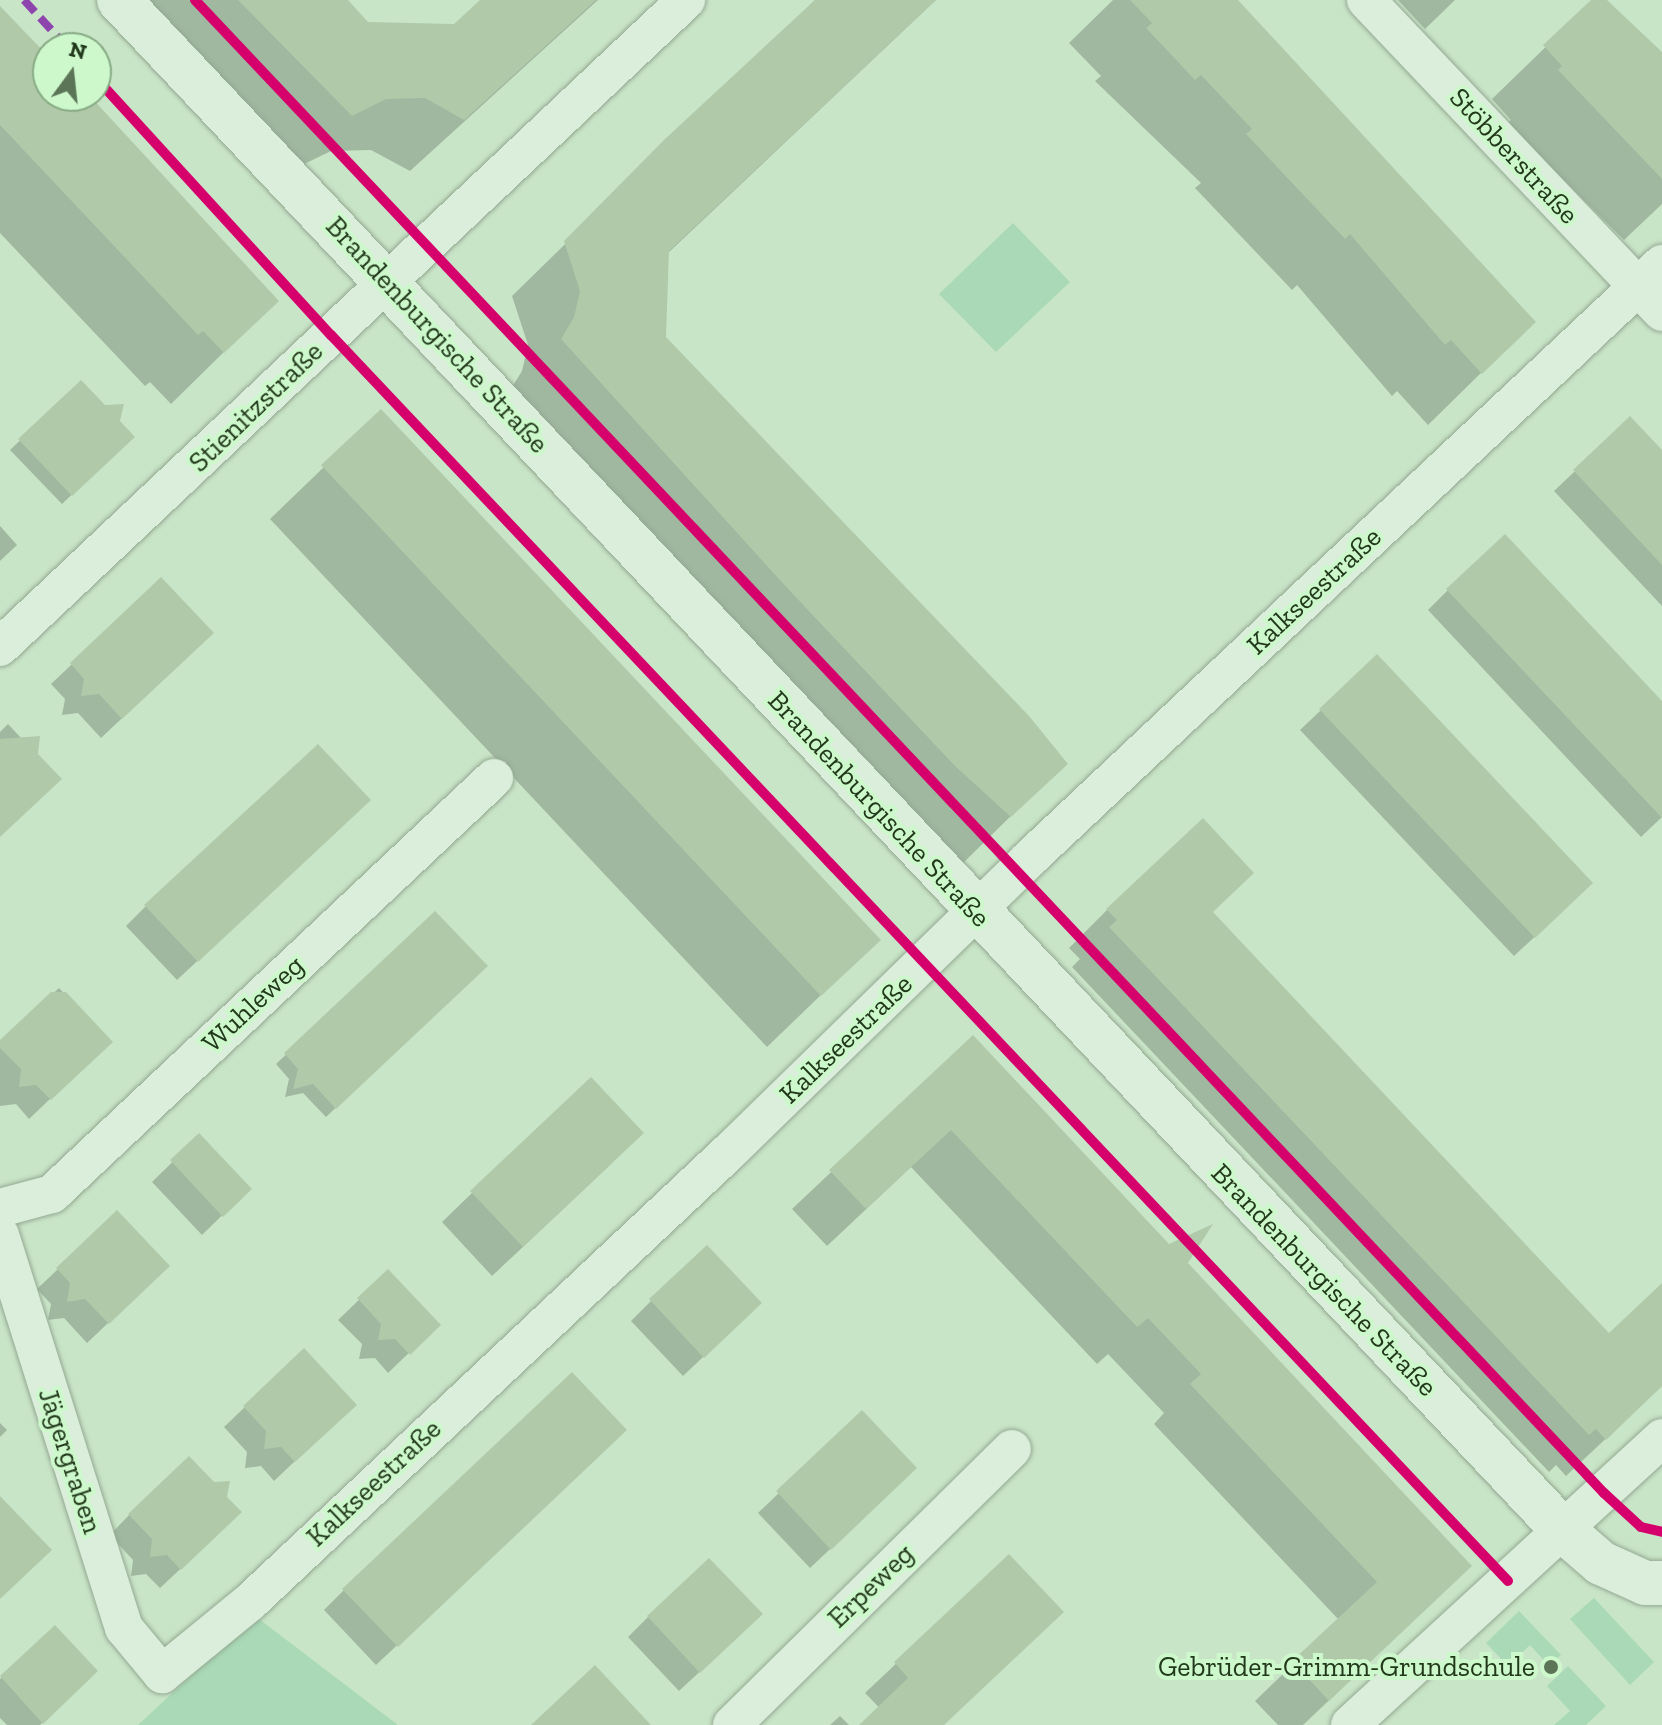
<!DOCTYPE html>
<html>
<head>
<meta charset="utf-8">
<style>
	body { margin:0 }
	#map { position:relative; width:1662px; height:1725px; overflow:hidden; background:#c9e5c8; font-family:"Zilla Slab",serif }
	div>[style] { position:absolute }
	.green>* { inset:0; background:#a9d9b7 }
	.shadow>* { inset:0; background:#0003 }
	.building>* { inset:0; background:#afc9a9 }
	.roads { filter:drop-shadow(0 0 2px #94a992) drop-shadow(0 0 2px #94a992) }
	.street>* { height:38px; margin:-19px; padding:0 19px; transform-origin:19px; border-radius:19px; background:#dbeddb }
	.secondary>* { height:44px; margin:-22px; padding:0 22px; transform-origin:22px; border-radius:22px; background:#dbeddb }
	.quiet>* { height:8px; margin-top:-4px; transform-origin:0; background:repeating-linear-gradient(90deg,#8e44ad 0 16px,transparent 0 24px) }
	.cycleway>* { height:10px; margin:-5px; padding:0 5px; transform-origin:5px; border-radius:5px; background:#d6006c }
	.dots>* { width:22px; height:22px; translate:-50% -50%; box-sizing:border-box; border:4px solid #cdf8cc; border-radius:50% }
	span { translate:-50% -50%; white-space:nowrap; text-align:center; line-height:1.15; -webkit-text-stroke:8px #cdf8cc; paint-order:stroke }
	.street-label { font-size:28px; color:#21381a }
	.poi-label { font-size:28px; color:#21381a }
	.right { translate:-100% -50%; text-align:right }
	.north { position:absolute; left:32px; top:32px; width:80px; height:80px; box-sizing:border-box; background:#cdf8cc; border:2px solid #88ab85; border-radius:50%; rotate:15deg; font-size:22px; font-weight:700; line-height:32px; text-align:center; color:#21381a }
	.north::after { content:''; display:block; margin:auto; width:28px; height:36px; background:#5c7557; clip-path:polygon(50% 0,100% 100%,50% 72%,0 100%) }
</style>
</head>
<body>
<div id="map">
	<div class="green">
		<i style="clip-path:polygon(1013px 223px,1070px 282px,996px 352px,939px 294px)"></i>
		<i style="clip-path:polygon(1594px 1598px,1654px 1662px,1630px 1685px,1570px 1619px)"></i>
		<i style="clip-path:polygon(1519px 1611px,1561px 1655px,1549px 1666px,1530px 1645px,1508px 1666px,1486px 1643px)"></i>
		<i style="clip-path:polygon(255px 1616px,398px 1725px,138px 1725px)"></i>
		<i style="clip-path:polygon(1568px 1666px,1606px 1706px,1586px 1725px,1554px 1725px,1570px 1711px,1547px 1686px)"></i>
	</div>
	<div class="shadow">
		<i style="clip-path:polygon(141px 0,347px 0,367px 24px,455px 26px,482px 0,598px 0,410px 171px,371px 150px,331px 151px,298px 167px)"></i>
		<i style="clip-path:polygon(815px 0,936px 0,667px 254px,664px 337px,1065px 763px,958px 868px,509px 392px,522px 371px,528px 345px,512px 296px)"></i>
		<i style="clip-path:polygon(1113px 0,1230px 0,1533px 322px,1428px 425px,1397px 391px,1392px 396px,1297px 285px,1292px 290px,1195px 188px,1201px 183px,1095px 81px,1101px 76px,1069px 43px)"></i>
		<i style="clip-path:polygon(1398px 0,1455px 0,1425px 29px)"></i>
		<i style="clip-path:polygon(1594px 0,1604px 0,1662px 61px,1662px 204px,1624px 240px,1507px 124px,1511px 120px,1492px 99px)"></i>
		<i style="clip-path:polygon(0 8px,48px 59px,48px 96px,83px 96px,276px 301px,171px 404px,150px 382px,145px 386px,0 233px)"></i>
		<i style="clip-path:polygon(81px 382px,132px 437px,62px 504px,10px 450px)"></i>
		<i style="clip-path:polygon(381px 412px,878px 940px,767px 1047px,270px 519px)"></i>
		<i style="clip-path:polygon(1630px 419px,1662px 453px,1662px 606px,1554px 491px)"></i>
		<i style="clip-path:polygon(0 526px,17px 545px,0 561px)"></i>
		<i style="clip-path:polygon(1448px 590px,1662px 704px,1662px 817px,1641px 837px,1428px 610px)"></i>
		<i style="clip-path:polygon(104px 634px,191px 653px,101px 738px,78px 713px,62px 715px,65px 699px,51px 684px)"></i>
		<i style="clip-path:polygon(1377px 657px,1571px 903px,1514px 956px,1300px 730px)"></i>
		<i style="clip-path:polygon(8px 724px,22px 739px,0 836px,0 732px)"></i>
		<i style="clip-path:polygon(348px 820px,177px 980px,126px 926px,146px 906px)"></i>
		<i style="clip-path:polygon(1107px 910px,1211px 913px,1609px 1336px,1662px 1308px,1662px 1386px,1566px 1476px,1556px 1465px,1549px 1472px,1072px 967px,1080px 959px,1069px 948px)"></i>
		<i style="clip-path:polygon(435px 914px,485px 966px,326px 1117px,303px 1093px,285px 1097px,289px 1079px,276px 1064px)"></i>
		<i style="clip-path:polygon(59px 988px,110px 1042px,29px 1119px,16px 1104px,0 1106px,0 1043px)"></i>
		<i style="clip-path:polygon(973px 1038px,1186px 1264px,1431px 1604px,1303px 1725px,1278px 1725px,1255px 1701px,1339px 1620px,1154px 1424px,1164px 1413px,1108px 1354px,1097px 1364px,911px 1167px,827px 1246px,792px 1209px)"></i>
		<i style="clip-path:polygon(199px 1136px,249px 1189px,202px 1235px,152px 1182px)"></i>
		<i style="clip-path:polygon(612px 1163px,492px 1276px,442px 1222px,472px 1193px)"></i>
		<i style="clip-path:polygon(117px 1213px,147px 1286px,87px 1343px,64px 1318px,48px 1320px,51px 1304px,37px 1289px)"></i>
		<i style="clip-path:polygon(388px 1272px,438px 1325px,388px 1373px,375px 1358px,359px 1359px,362px 1344px,338px 1320px)"></i>
		<i style="clip-path:polygon(651px 1301px,739px 1323px,683px 1376px,631px 1321px)"></i>
		<i style="clip-path:polygon(304px 1351px,334px 1424px,274px 1481px,261px 1466px,245px 1468px,247px 1452px,224px 1427px)"></i>
		<i style="clip-path:polygon(862px 1413px,895px 1488px,810px 1568px,758px 1513px)"></i>
		<i style="clip-path:polygon(0 1423px,7px 1430px,0 1437px)"></i>
		<i style="clip-path:polygon(605px 1450px,376px 1665px,324px 1610px,344px 1590px)"></i>
		<i style="clip-path:polygon(129px 1515px,220px 1532px,160px 1588px,146px 1574px,131px 1576px,133px 1560px,110px 1535px)"></i>
		<i style="clip-path:polygon(1009px 1557px,943px 1725px,896px 1725px,865px 1693px)"></i>
		<i style="clip-path:polygon(648px 1617px,740px 1634px,679px 1691px,628px 1637px)"></i>
		<i style="clip-path:polygon(54px 1628px,76px 1691px,40px 1725px,7px 1725px,0 1718px,0 1679px)"></i>
		<i style="clip-path:polygon(840px 1716px,849px 1725px,830px 1725px)"></i>
	</div>
	<div class="building">
		<i style="clip-path:polygon(238px 0,348px 0,368px 22px,454px 24px,480px 0,596px 0,464px 120px,425px 98px,386px 99px,352px 116px)"></i>
		<i style="clip-path:polygon(815px 0,936px 0,669px 251px,666px 337px,1029px 716px,1068px 764px,1011px 817px,955px 766px,790px 591px,561px 339px,574px 317px,580px 291px,564px 241px,665px 139px)"></i>
		<i style="clip-path:polygon(1130px 0,1238px 0,1536px 322px,1482px 374px,1451px 340px,1445px 345px,1350px 234px,1345px 239px,1246px 134px,1252px 129px,1201px 75px,1195px 80px,1146px 28px,1152px 23px)"></i>
		<i style="clip-path:polygon(1591px 0,1607px 0,1662px 52px,1662px 179px,1558px 70px,1562px 66px,1543px 45px)"></i>
		<i style="clip-path:polygon(0 6px,48px 56px,48px 96px,90px 96px,279px 301px,224px 353px,203px 331px,198px 335px,0 125px)"></i>
		<i style="clip-path:polygon(81px 380px,105px 405px,124px 404px,120px 421px,135px 437px,72px 496px,18px 439px)"></i>
		<i style="clip-path:polygon(381px 409px,881px 940px,821px 996px,321px 465px)"></i>
		<i style="clip-path:polygon(1630px 416px,1662px 450px,1662px 565px,1573px 470px)"></i>
		<i style="clip-path:polygon(1505px 534px,1662px 701px,1662px 818px,1446px 589px)"></i>
		<i style="clip-path:polygon(161px 577px,214px 633px,122px 719px,99px 694px,81px 696px,84px 679px,70px 663px)"></i>
		<i style="clip-path:polygon(1377px 654px,1593px 883px,1535px 938px,1319px 709px)"></i>
		<i style="clip-path:polygon(40px 736px,38px 754px,62px 779px,0 837px,0 739px)"></i>
		<i style="clip-path:polygon(318px 744px,371px 800px,198px 962px,144px 905px)"></i>
		<i style="clip-path:polygon(1203px 818px,1254px 873px,1213px 912px,1609px 1333px,1662px 1283px,1662px 1386px,1606px 1440px,1596px 1429px,1589px 1435px,1109px 927px,1117px 920px,1106px 909px)"></i>
		<i style="clip-path:polygon(435px 911px,488px 966px,336px 1109px,313px 1084px,293px 1089px,298px 1069px,284px 1053px)"></i>
		<i style="clip-path:polygon(51px 992px,66px 992px,113px 1042px,51px 1100px,36px 1085px,19px 1087px,21px 1069px,0 1048px,0 1040px)"></i>
		<i style="clip-path:polygon(973px 1035px,1169px 1244px,1213px 1224px,1188px 1263px,1472px 1566px,1329px 1701px,1292px 1661px,1377px 1582px,1190px 1384px,1201px 1374px,1148px 1318px,1137px 1327px,951px 1130px,866px 1209px,829px 1170px)"></i>
		<i style="clip-path:polygon(591px 1077px,644px 1133px,523px 1247px,470px 1191px)"></i>
		<i style="clip-path:polygon(199px 1133px,252px 1189px,223px 1217px,170px 1160px)"></i>
		<i style="clip-path:polygon(117px 1210px,170px 1266px,109px 1324px,85px 1299px,67px 1302px,70px 1283px,56px 1268px)"></i>
		<i style="clip-path:polygon(707px 1245px,762px 1303px,704px 1358px,649px 1299px)"></i>
		<i style="clip-path:polygon(388px 1269px,441px 1325px,410px 1355px,395px 1339px,378px 1340px,381px 1324px,357px 1298px)"></i>
		<i style="clip-path:polygon(304px 1348px,357px 1405px,295px 1462px,281px 1447px,264px 1449px,266px 1431px,243px 1406px)"></i>
		<i style="clip-path:polygon(572px 1372px,627px 1430px,398px 1647px,342px 1589px)"></i>
		<i style="clip-path:polygon(862px 1410px,917px 1468px,831px 1550px,776px 1491px)"></i>
		<i style="clip-path:polygon(189px 1456px,214px 1482px,230px 1481px,227px 1497px,242px 1512px,181px 1570px,167px 1555px,150px 1557px,152px 1539px,128px 1514px)"></i>
		<i style="clip-path:polygon(0 1496px,52px 1550px,0 1599px)"></i>
		<i style="clip-path:polygon(1009px 1554px,1064px 1612px,944px 1725px,859px 1725px,908px 1678px,894px 1662px)"></i>
		<i style="clip-path:polygon(709px 1558px,763px 1614px,700px 1673px,647px 1616px)"></i>
		<i style="clip-path:polygon(55px 1625px,98px 1671px,43px 1724px,0 1676px)"></i>
		<i style="clip-path:polygon(595px 1665px,651px 1725px,531px 1725px,564px 1694px)"></i>
	</div>
	<div class="roads">
		<div class="street">
			<i style="left:1366px;top:0;width:430px;rotate:46.5deg"></i>
			<i style="left:0;top:647px;width:943px;rotate:-43.32deg"></i>
			<i style="left:0;top:1208px;width:54px;rotate:-15.1deg"></i>
			<i style="left:52px;top:1194px;width:607px;rotate:-43.26deg"></i>
			<i style="left:0;top:1235px;width:412px;rotate:72.5deg"></i>
			<i style="left:124px;top:1628px;width:60px;rotate:50.4deg"></i>
			<i style="left:162px;top:1674px;width:114px;rotate:-39.3deg"></i>
			<i style="left:250px;top:1602px;width:660px;rotate:-43.22deg"></i>
			<i style="left:731px;top:1150px;width:417px;rotate:-44.3deg"></i>
			<i style="left:1029px;top:859px;width:869px;rotate:-43.23deg"></i>
			<i style="left:732px;top:1725px;width:393px;rotate:-44.6deg"></i>
			<i style="left:1350px;top:1725px;width:424px;rotate:-42.6deg"></i>
		</div>
		<div class="secondary">
			<i style="left:119px;top:0;width:2105px;rotate:46.66deg"></i>
			<i style="left:1564px;top:1531px;width:49px;rotate:40.9deg"></i>
			<i style="left:1601px;top:1563px;width:48px;rotate:24.4deg"></i>
			<i style="left:1645px;top:1583px;width:17px"></i>
		</div>
	</div>
	<div class="quiet">
		<i style="left:24px;top:0;width:65px;rotate:47.5deg"></i>
	</div>
	<div class="cycleway">
		<i style="left:195px;top:0;width:2053px;rotate:46.66deg"></i>
		<i style="left:1604px;top:1493px;width:50px;rotate:42.6deg"></i>
		<i style="left:1641px;top:1527px;width:22px;rotate:13deg"></i>
		<i style="left:96px;top:78px;width:348px;rotate:47.6deg"></i>
		<i style="left:331px;top:335px;width:1714px;rotate:46.63deg"></i>
	</div>
	<div class="dots">
		<i style="left:1551px;top:1667px;background:#5c7557"></i>
	</div>
	<div class="street-label">
		<span style="left:1514px;top:156px;rotate:47deg">Stöbberstraße</span>
		<span style="left:437px;top:335px;rotate:47deg">Brandenburgische Straße</span>
		<span style="left:256px;top:407px;rotate:-44deg">Stienitzstraße</span>
		<span style="left:1314px;top:591px;rotate:-43deg">Kalkseestraße</span>
		<span style="left:879px;top:809px;rotate:47deg">Brandenburgische Straße</span>
		<span style="left:253px;top:1004px;rotate:-43deg">Wuhleweg</span>
		<span style="left:846px;top:1039px;rotate:-44deg">Kalkseestraße</span>
		<span style="left:1324px;top:1280px;rotate:46deg">Brandenburgische Straße</span>
		<span style="left:70px;top:1461px;rotate:72deg">Jägergraben</span>
		<span style="left:374px;top:1483px;rotate:-43deg">Kalkseestraße</span>
		<span style="left:871px;top:1586px;rotate:-44deg">Erpeweg</span>
	</div>
	<div class="poi-label">
		<span class="right" style="left:1535px;top:1667px">Gebrüder-Grimm-Grundschule</span>
	</div>
	<div class="north">N</div>
</div>
</body>
</html>
